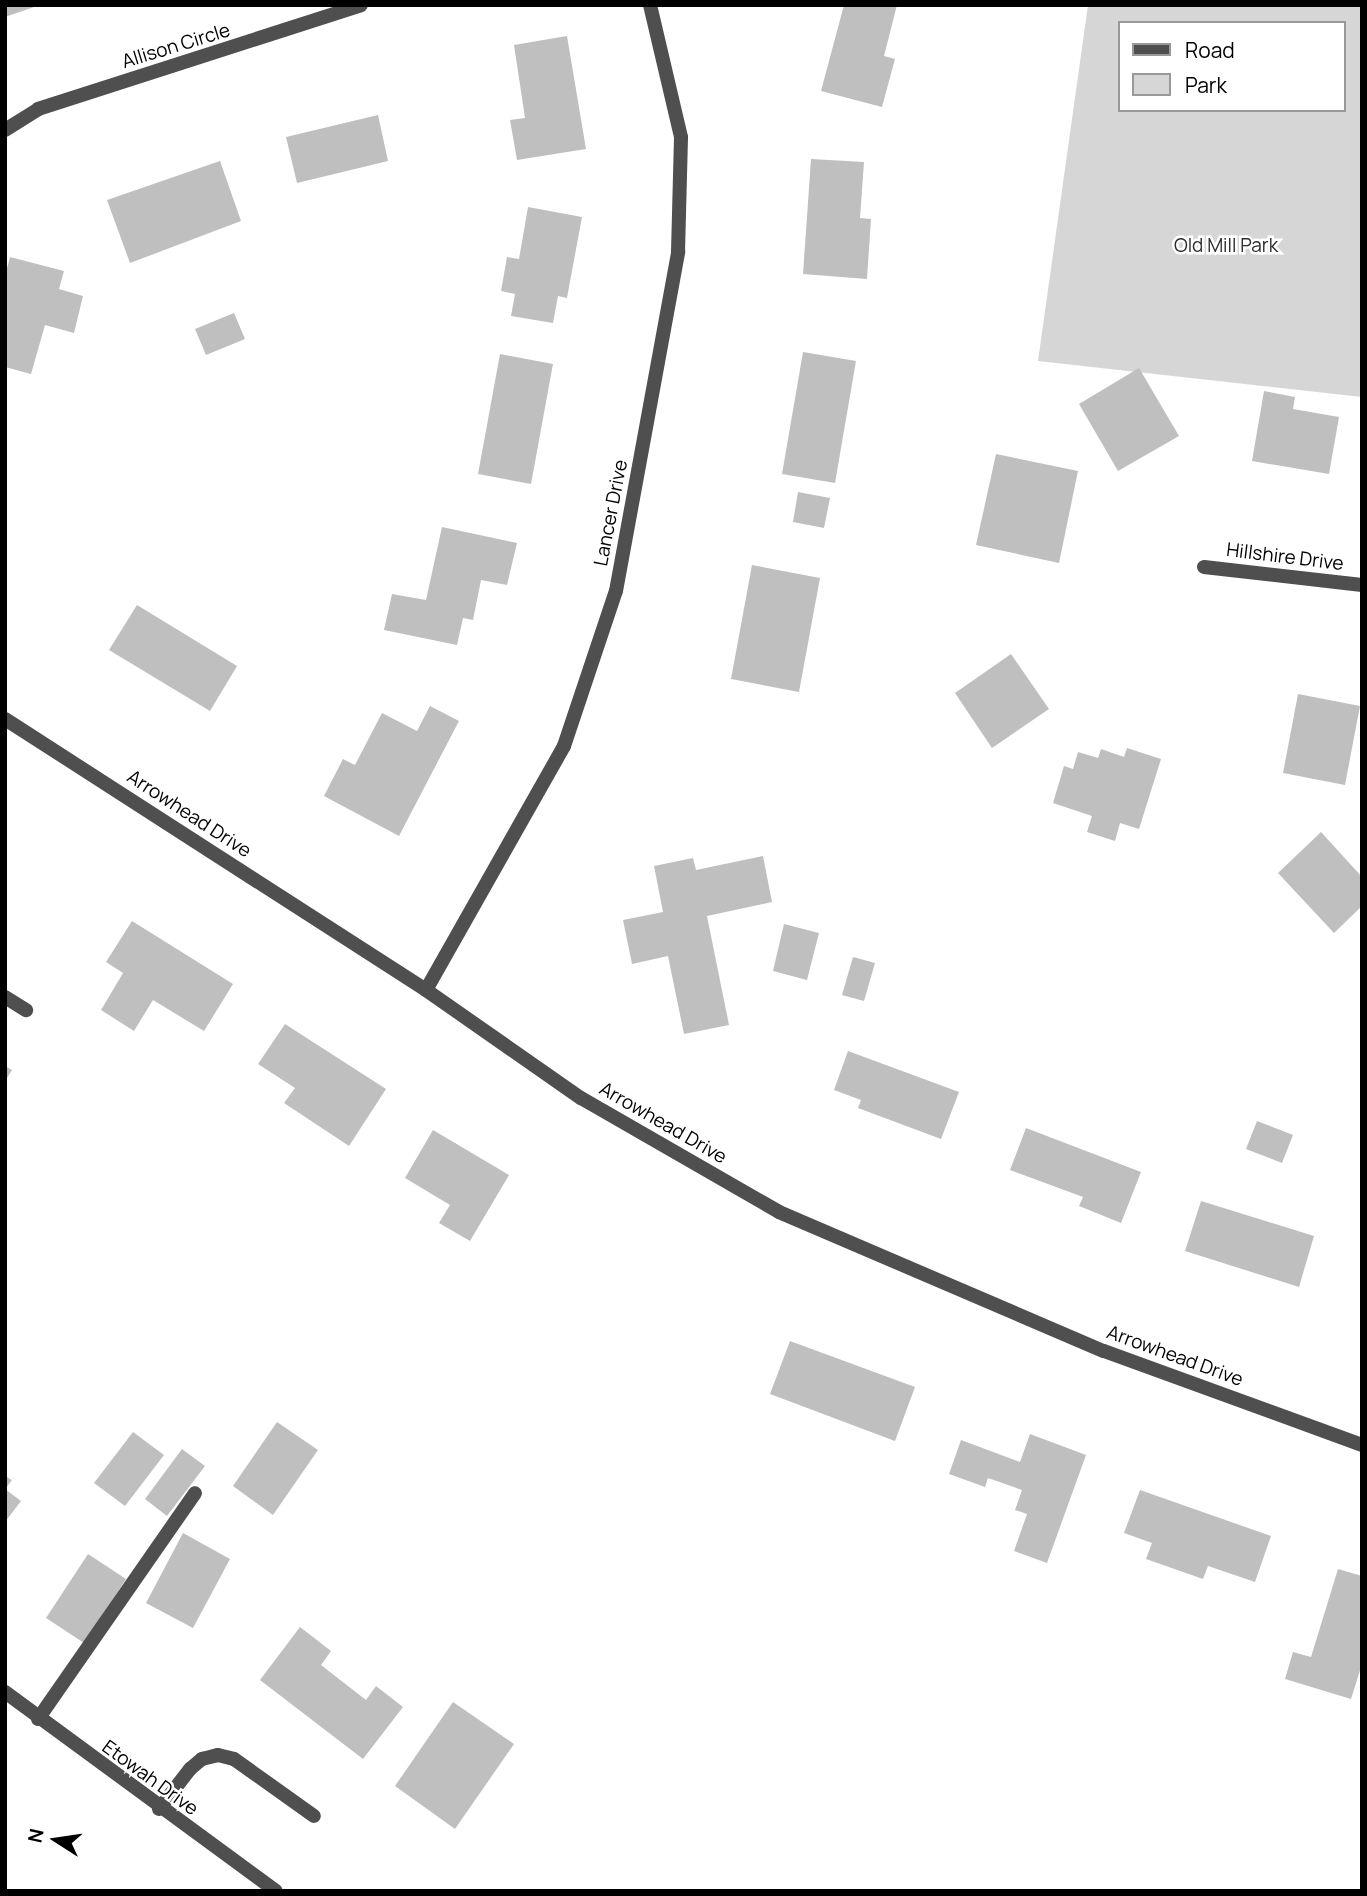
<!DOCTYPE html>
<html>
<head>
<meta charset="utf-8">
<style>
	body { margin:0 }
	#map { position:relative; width:1367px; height:1896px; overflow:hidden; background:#fff; font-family:Manrope,sans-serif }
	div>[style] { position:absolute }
	.green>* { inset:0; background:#d6d6d6 }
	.building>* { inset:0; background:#bfbfbf }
	.service>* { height:14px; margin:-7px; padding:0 7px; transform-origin:7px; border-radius:7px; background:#4f4f4f }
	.minor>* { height:14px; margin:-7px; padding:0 7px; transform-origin:7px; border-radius:7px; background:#4f4f4f }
	.tertiary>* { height:14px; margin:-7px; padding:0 7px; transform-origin:7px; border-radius:7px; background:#4f4f4f }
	span { translate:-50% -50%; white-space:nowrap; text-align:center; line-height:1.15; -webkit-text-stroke:5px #fff; paint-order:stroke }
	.street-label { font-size:19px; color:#000 }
	.park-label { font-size:19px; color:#2d2d2d }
	.frame { position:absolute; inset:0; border:7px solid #000; pointer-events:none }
	.legend { position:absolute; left:1118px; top:21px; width:228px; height:91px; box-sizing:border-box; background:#fff; border:2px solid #999; margin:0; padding:9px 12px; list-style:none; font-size:21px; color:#000 }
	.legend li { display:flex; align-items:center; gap:14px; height:35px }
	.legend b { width:35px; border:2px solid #999 }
	.north { position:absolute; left:21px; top:1805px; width:70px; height:70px; -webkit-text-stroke:5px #fff; paint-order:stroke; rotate:282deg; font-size:19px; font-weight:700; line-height:28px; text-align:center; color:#000 }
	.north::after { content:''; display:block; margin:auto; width:24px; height:32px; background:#000; clip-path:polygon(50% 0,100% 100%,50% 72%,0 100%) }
</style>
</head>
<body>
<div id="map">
	<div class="green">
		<i style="clip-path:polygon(evenodd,1088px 5px,1362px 5px,1362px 397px,1038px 361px,1088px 5px,1120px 23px,1344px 23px,1344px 110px,1120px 110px,1120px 23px)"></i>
	</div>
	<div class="building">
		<i style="clip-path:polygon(5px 5px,37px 5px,37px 6px,5px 17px)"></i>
		<i style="clip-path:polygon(844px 5px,897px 5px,884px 56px,895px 59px,882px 107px,821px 91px)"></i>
		<i style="clip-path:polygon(567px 36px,586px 149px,517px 160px,510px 120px,525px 118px,514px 45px)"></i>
		<i style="clip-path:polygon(378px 115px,388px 161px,297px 183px,286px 137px)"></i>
		<i style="clip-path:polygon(811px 159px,864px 162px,860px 218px,871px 219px,867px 279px,803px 274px)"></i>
		<i style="clip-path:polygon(220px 161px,241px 221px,130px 263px,107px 200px)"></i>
		<i style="clip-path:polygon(528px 207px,582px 217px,567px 298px,558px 296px,553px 323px,511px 316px,515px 294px,501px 291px,507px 257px,519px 259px)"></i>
		<i style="clip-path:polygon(10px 257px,64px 271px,59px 289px,83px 296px,74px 333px,45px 325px,31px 374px,5px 367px,5px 276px)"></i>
		<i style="clip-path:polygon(234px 313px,245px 339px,206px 355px,195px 329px)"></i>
		<i style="clip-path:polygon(803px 352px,856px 361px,835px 483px,782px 474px)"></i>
		<i style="clip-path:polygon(500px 354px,553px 364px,531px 484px,478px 474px)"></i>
		<i style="clip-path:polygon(1139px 368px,1179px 436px,1118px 471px,1079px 404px)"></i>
		<i style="clip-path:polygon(1264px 391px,1295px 397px,1293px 409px,1339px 417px,1329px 474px,1252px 461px)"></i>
		<i style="clip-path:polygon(996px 454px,1078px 471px,1059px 563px,976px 545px)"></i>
		<i style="clip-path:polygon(798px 492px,830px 498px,824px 528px,793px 522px)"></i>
		<i style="clip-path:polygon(442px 527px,517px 543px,507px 585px,481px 580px,473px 620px,463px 618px,457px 645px,384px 630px,392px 594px,426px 600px)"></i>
		<i style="clip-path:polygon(752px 565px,820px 578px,799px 692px,731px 679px)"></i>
		<i style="clip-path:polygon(137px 605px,237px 666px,210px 711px,109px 650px)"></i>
		<i style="clip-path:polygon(1011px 654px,1049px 709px,992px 748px,955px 693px)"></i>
		<i style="clip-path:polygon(1298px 694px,1360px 706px,1345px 785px,1283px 773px)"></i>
		<i style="clip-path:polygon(430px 706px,459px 721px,399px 836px,324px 796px,343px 759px,355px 765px,382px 713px,417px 731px)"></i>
		<i style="clip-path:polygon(1127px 748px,1161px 759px,1139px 829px,1120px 823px,1115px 841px,1087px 832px,1092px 816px,1053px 803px,1064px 766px,1073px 769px,1078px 752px,1098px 758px,1101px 749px,1124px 757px)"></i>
		<i style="clip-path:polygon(1321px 832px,1362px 877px,1362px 906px,1334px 933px,1278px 873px)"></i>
		<i style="clip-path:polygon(763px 856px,772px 902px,707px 916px,729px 1025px,684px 1034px,668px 956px,632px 964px,623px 920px,663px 912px,654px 866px,693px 858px,696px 870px)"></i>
		<i style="clip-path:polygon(132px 921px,233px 984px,204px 1031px,153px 1000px,134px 1031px,101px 1010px,123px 973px,106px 962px)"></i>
		<i style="clip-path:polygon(784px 924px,819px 933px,807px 980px,773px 971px)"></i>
		<i style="clip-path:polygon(853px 957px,875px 963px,864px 1001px,842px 995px)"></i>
		<i style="clip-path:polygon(285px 1024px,386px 1089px,349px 1146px,284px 1103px,295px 1088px,258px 1064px)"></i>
		<i style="clip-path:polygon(848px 1051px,959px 1092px,941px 1139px,858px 1108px,861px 1100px,834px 1090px)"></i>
		<i style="clip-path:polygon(5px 1066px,12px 1070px,5px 1081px)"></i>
		<i style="clip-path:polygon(1257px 1121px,1293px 1135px,1282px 1163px,1246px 1149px)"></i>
		<i style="clip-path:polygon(1026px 1128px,1141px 1172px,1121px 1223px,1079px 1206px,1083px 1197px,1010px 1170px)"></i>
		<i style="clip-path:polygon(433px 1130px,509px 1175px,470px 1241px,439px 1223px,450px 1205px,405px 1178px)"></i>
		<i style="clip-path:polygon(1201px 1201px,1314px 1236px,1299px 1287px,1185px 1251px)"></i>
		<i style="clip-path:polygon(790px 1341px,915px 1387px,895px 1441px,770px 1394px)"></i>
		<i style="clip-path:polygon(277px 1422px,318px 1450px,273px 1515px,233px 1486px)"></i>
		<i style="clip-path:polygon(133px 1432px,164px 1455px,125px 1506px,94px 1483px)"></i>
		<i style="clip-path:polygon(1030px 1434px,1086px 1455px,1047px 1563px,1014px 1551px,1027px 1514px,1015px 1510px,1022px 1490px,988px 1478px,985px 1487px,949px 1474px,961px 1440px,1020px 1462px)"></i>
		<i style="clip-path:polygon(182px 1449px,205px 1466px,167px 1516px,145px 1499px)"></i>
		<i style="clip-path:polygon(5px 1476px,12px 1480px,5px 1489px,21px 1501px,5px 1522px)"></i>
		<i style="clip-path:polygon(1140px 1490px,1271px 1536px,1255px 1582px,1208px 1566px,1203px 1579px,1146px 1559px,1152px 1543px,1124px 1533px)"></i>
		<i style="clip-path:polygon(183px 1533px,230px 1559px,193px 1628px,146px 1603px)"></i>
		<i style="clip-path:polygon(88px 1554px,126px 1579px,84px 1643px,46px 1618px)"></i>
		<i style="clip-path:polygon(1338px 1569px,1362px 1576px,1362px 1664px,1351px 1699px,1285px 1679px,1293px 1652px,1311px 1657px)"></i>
		<i style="clip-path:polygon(300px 1627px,331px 1651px,321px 1665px,366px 1700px,376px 1686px,403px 1707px,363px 1759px,260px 1680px)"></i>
		<i style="clip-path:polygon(453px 1702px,514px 1744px,455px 1829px,395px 1786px)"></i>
	</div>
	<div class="service">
		<i style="left:38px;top:1719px;width:275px;rotate:-55.2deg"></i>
		<i style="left:159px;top:1809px;width:51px;rotate:-52.2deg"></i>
		<i style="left:190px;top:1769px;width:16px;rotate:-40deg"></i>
		<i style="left:202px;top:1759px;width:16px;rotate:-14deg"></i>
		<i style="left:218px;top:1755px;width:16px;rotate:14deg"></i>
		<i style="left:234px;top:1759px;width:98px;rotate:35.5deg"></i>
	</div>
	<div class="minor">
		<i style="left:5px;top:130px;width:39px;rotate:-32deg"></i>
		<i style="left:38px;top:109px;width:339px;rotate:-17.8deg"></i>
		<i style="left:1204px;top:567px;width:159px;rotate:6.5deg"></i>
		<i style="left:5px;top:719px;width:501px;rotate:32.77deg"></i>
		<i style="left:426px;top:990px;width:189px;rotate:34.9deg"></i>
		<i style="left:581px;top:1098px;width:228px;rotate:29.9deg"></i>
		<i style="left:779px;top:1212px;width:353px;rotate:23.2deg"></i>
		<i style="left:1104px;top:1351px;width:275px;rotate:20deg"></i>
		<i style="left:426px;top:990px;width:280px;rotate:-60.5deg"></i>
		<i style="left:564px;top:746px;width:163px;rotate:-71.5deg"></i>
		<i style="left:616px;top:591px;width:345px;rotate:-79.6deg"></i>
		<i style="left:678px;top:252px;width:115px;rotate:-88.5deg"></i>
		<i style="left:681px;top:137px;width:136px;rotate:-103.2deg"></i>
		<i style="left:5px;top:997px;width:25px;rotate:32deg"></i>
	</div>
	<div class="tertiary">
		<i style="left:5px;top:1692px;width:336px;rotate:36.3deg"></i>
	</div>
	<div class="street-label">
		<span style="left:176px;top:46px;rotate:-17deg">Allison Circle</span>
		<span style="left:611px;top:513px;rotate:-79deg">Lancer Drive</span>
		<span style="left:1285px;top:557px;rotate:7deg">Hillshire Drive</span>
		<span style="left:189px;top:814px;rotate:33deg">Arrowhead Drive</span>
		<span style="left:663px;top:1123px;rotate:30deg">Arrowhead Drive</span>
		<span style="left:1175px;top:1356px;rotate:20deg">Arrowhead Drive</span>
		<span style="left:150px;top:1778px;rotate:36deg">Etowah Drive</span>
	</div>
	<div class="park-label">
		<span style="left:1226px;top:246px">Old Mill Park</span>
	</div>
	<div class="frame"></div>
	<ul class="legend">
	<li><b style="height:9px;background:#4f4f4f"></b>Road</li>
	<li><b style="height:19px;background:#d6d6d6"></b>Park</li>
	</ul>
	<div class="north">N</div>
</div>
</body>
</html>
